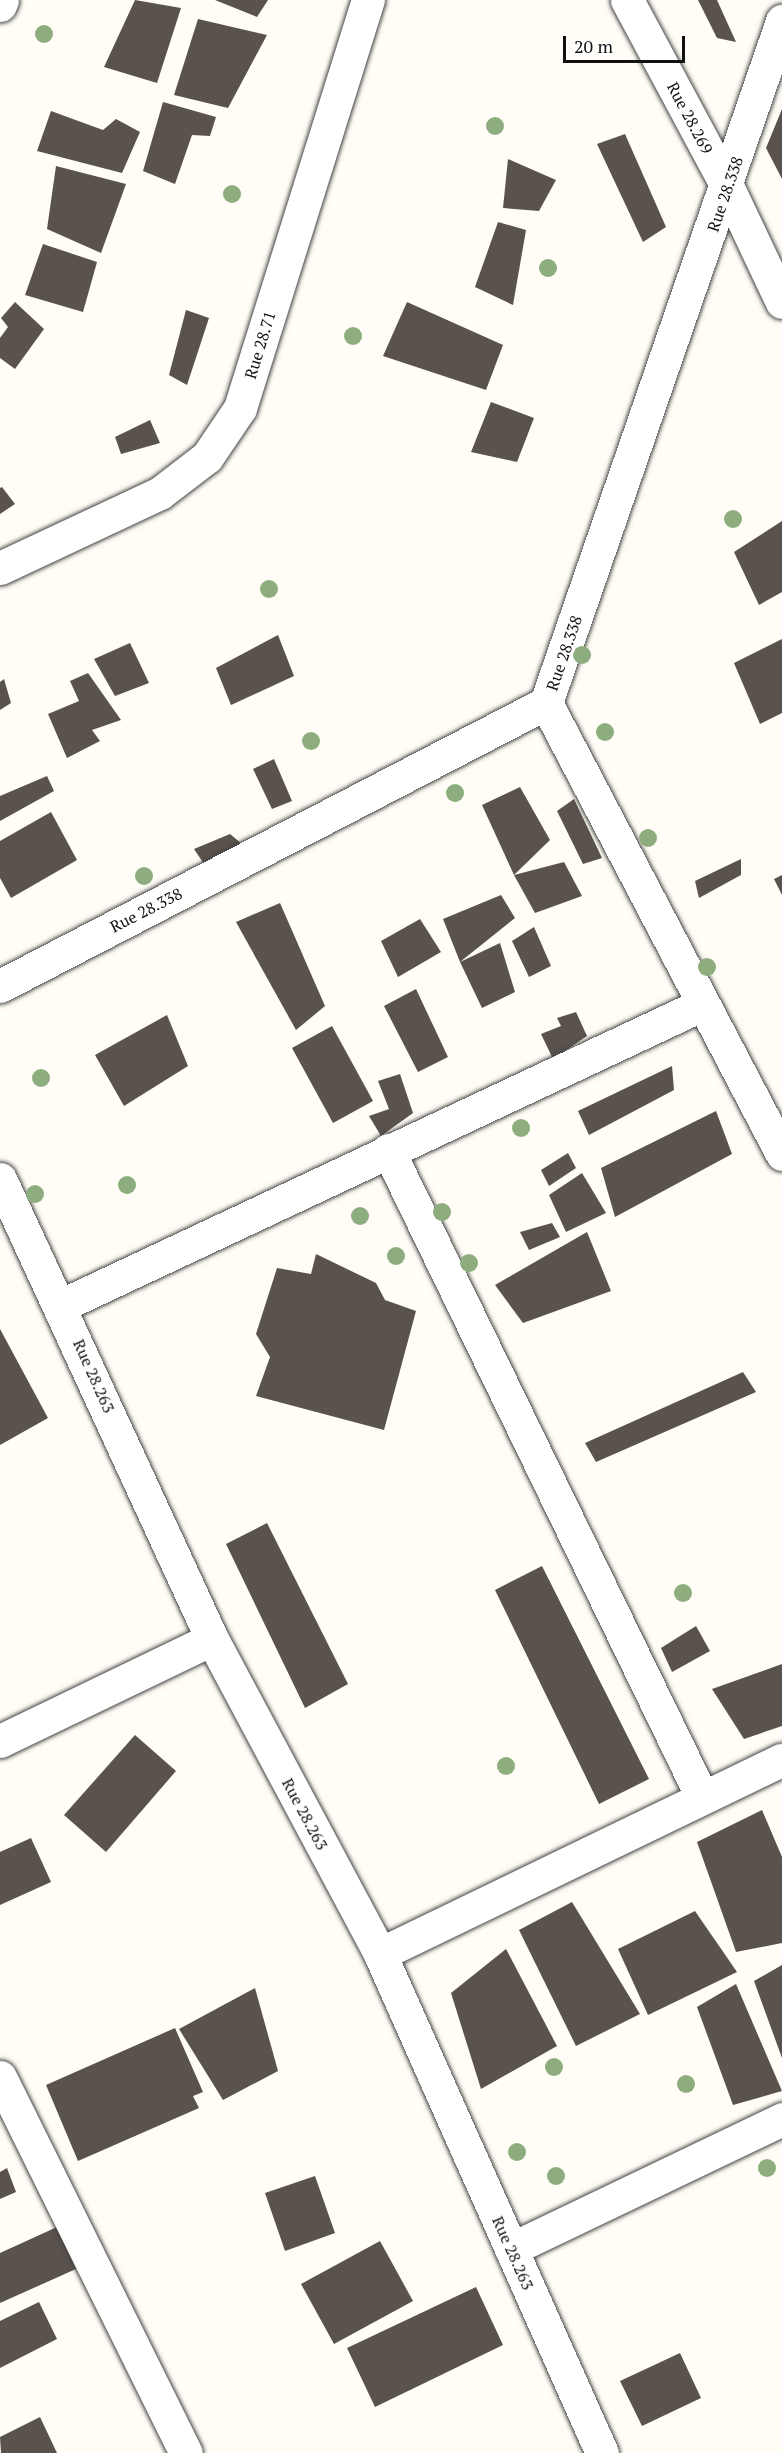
<!DOCTYPE html>
<html>
<head>
<meta charset="utf-8">
<style>
	body { margin:0 }
	#map { position:relative; width:782px; height:2453px; overflow:hidden; background:#fffdf5; font-family:"PT Serif",serif }
	div>[style] { position:absolute }
	.building>* { inset:0; background:#5a524d }
	.roads { filter:drop-shadow(0 0 2px #444) drop-shadow(0 0 2px #444) }
	.minor>* { height:33px; margin:-16.5px; padding:0 16.5px; transform-origin:16.5px; border-radius:16.5px; background:#fff }
	.trees>* { width:18px; height:18px; margin:-9px; border-radius:50%; background:#8dad7f }
	span { translate:-50% -50%; white-space:nowrap; text-align:center; line-height:1.15; -webkit-text-stroke:6px #fff; paint-order:stroke }
	.street-label { font-size:16px; color:#111 }
	.scale { position:absolute; left:563px; top:36px; width:122px; height:27px; box-sizing:border-box; border:3px solid #111; border-top:0; padding-left:8px; font-size:18px; line-height:21px; white-space:nowrap; color:#111; -webkit-text-stroke:4px #fff; paint-order:stroke }
</style>
</head>
<body>
<div id="map">
	<div class="building">
		<i style="clip-path:polygon(135px 0,181px 8px,157px 83px,104px 67px)"></i>
		<i style="clip-path:polygon(215px 0,268px 0,257px 17px)"></i>
		<i style="clip-path:polygon(698px 0,717px 0,736px 42px,717px 38px)"></i>
		<i style="clip-path:polygon(198px 19px,267px 35px,228px 108px,174px 95px)"></i>
		<i style="clip-path:polygon(163px 102px,216px 117px,210px 136px,192px 135px,175px 184px,143px 171px)"></i>
		<i style="clip-path:polygon(782px 109px,782px 179px,766px 148px)"></i>
		<i style="clip-path:polygon(51px 111px,103px 130px,116px 119px,140px 132px,122px 173px,37px 151px)"></i>
		<i style="clip-path:polygon(625px 134px,666px 227px,643px 242px,597px 144px)"></i>
		<i style="clip-path:polygon(508px 159px,556px 180px,539px 211px,503px 208px)"></i>
		<i style="clip-path:polygon(56px 166px,126px 184px,101px 253px,47px 229px)"></i>
		<i style="clip-path:polygon(498px 222px,526px 230px,513px 305px,475px 287px)"></i>
		<i style="clip-path:polygon(43px 244px,97px 262px,83px 312px,25px 295px)"></i>
		<i style="clip-path:polygon(15px 302px,44px 329px,15px 369px,0 358px,0 338px,8px 327px,1px 318px)"></i>
		<i style="clip-path:polygon(407px 302px,503px 345px,486px 390px,383px 356px)"></i>
		<i style="clip-path:polygon(186px 310px,209px 318px,187px 385px,169px 375px)"></i>
		<i style="clip-path:polygon(491px 402px,534px 418px,517px 462px,471px 452px)"></i>
		<i style="clip-path:polygon(150px 420px,160px 443px,121px 454px,115px 437px)"></i>
		<i style="clip-path:polygon(2px 487px,15px 504px,0 514px,0 488px)"></i>
		<i style="clip-path:polygon(782px 521px,782px 592px,759px 605px,734px 552px)"></i>
		<i style="clip-path:polygon(278px 635px,294px 676px,231px 705px,216px 668px)"></i>
		<i style="clip-path:polygon(782px 639px,782px 713px,760px 724px,734px 663px)"></i>
		<i style="clip-path:polygon(130px 643px,149px 683px,115px 696px,94px 659px)"></i>
		<i style="clip-path:polygon(88px 673px,121px 720px,92px 730px,100px 741px,67px 758px,48px 714px,79px 701px,70px 681px)"></i>
		<i style="clip-path:polygon(4px 679px,11px 703px,0 710px,0 682px)"></i>
		<i style="clip-path:polygon(274px 759px,292px 801px,272px 809px,253px 769px)"></i>
		<i style="clip-path:polygon(47px 776px,54px 791px,0 821px,0 796px)"></i>
		<i style="clip-path:polygon(520px 787px,550px 840px,514px 875px,482px 805px)"></i>
		<i style="clip-path:polygon(574px 799px,602px 858px,583px 864px,557px 811px)"></i>
		<i style="clip-path:polygon(51px 812px,77px 860px,11px 898px,0 878px,0 841px)"></i>
		<i style="clip-path:polygon(230px 834px,242px 844px,204px 864px,194px 849px)"></i>
		<i style="clip-path:polygon(741px 859px,741px 875px,699px 898px,695px 881px)"></i>
		<i style="clip-path:polygon(564px 862px,582px 896px,535px 913px,514px 875px)"></i>
		<i style="clip-path:polygon(782px 875px,782px 895px,774px 879px)"></i>
		<i style="clip-path:polygon(501px 895px,515px 918px,460px 962px,500px 943px,515px 992px,482px 1008px,460px 962px,443px 919px)"></i>
		<i style="clip-path:polygon(280px 903px,325px 1006px,296px 1030px,236px 922px)"></i>
		<i style="clip-path:polygon(420px 919px,441px 952px,398px 977px,381px 941px)"></i>
		<i style="clip-path:polygon(534px 927px,551px 966px,529px 977px,512px 941px)"></i>
		<i style="clip-path:polygon(416px 989px,448px 1057px,418px 1072px,384px 1006px)"></i>
		<i style="clip-path:polygon(576px 1012px,587px 1036px,553px 1059px,541px 1034px,561px 1026px,557px 1018px)"></i>
		<i style="clip-path:polygon(167px 1015px,188px 1066px,124px 1106px,95px 1055px)"></i>
		<i style="clip-path:polygon(332px 1026px,373px 1101px,333px 1123px,292px 1048px)"></i>
		<i style="clip-path:polygon(672px 1066px,674px 1090px,589px 1135px,578px 1111px)"></i>
		<i style="clip-path:polygon(400px 1074px,413px 1113px,381px 1136px,369px 1116px,389px 1109px,378px 1081px)"></i>
		<i style="clip-path:polygon(716px 1111px,732px 1154px,615px 1217px,601px 1168px)"></i>
		<i style="clip-path:polygon(568px 1153px,576px 1168px,549px 1186px,541px 1170px)"></i>
		<i style="clip-path:polygon(582px 1173px,606px 1213px,566px 1232px,549px 1195px)"></i>
		<i style="clip-path:polygon(552px 1223px,560px 1237px,529px 1250px,520px 1232px)"></i>
		<i style="clip-path:polygon(587px 1232px,611px 1291px,523px 1323px,495px 1285px)"></i>
		<i style="clip-path:polygon(316px 1254px,376px 1283px,385px 1300px,416px 1311px,384px 1430px,256px 1396px,270px 1357px,256px 1334px,277px 1268px,311px 1274px)"></i>
		<i style="clip-path:polygon(0 1329px,48px 1418px,0 1445px)"></i>
		<i style="clip-path:polygon(743px 1372px,756px 1392px,596px 1462px,585px 1443px)"></i>
		<i style="clip-path:polygon(267px 1523px,348px 1684px,305px 1708px,226px 1544px)"></i>
		<i style="clip-path:polygon(542px 1566px,649px 1779px,599px 1804px,495px 1590px)"></i>
		<i style="clip-path:polygon(696px 1626px,710px 1651px,672px 1672px,661px 1648px)"></i>
		<i style="clip-path:polygon(782px 1664px,782px 1726px,744px 1739px,712px 1689px)"></i>
		<i style="clip-path:polygon(135px 1735px,176px 1771px,106px 1852px,64px 1815px)"></i>
		<i style="clip-path:polygon(762px 1810px,782px 1857px,782px 1943px,736px 1952px,697px 1842px)"></i>
		<i style="clip-path:polygon(31px 1838px,51px 1882px,0 1905px,0 1852px)"></i>
		<i style="clip-path:polygon(572px 1902px,640px 2014px,576px 2046px,519px 1930px)"></i>
		<i style="clip-path:polygon(695px 1911px,737px 1972px,648px 2015px,618px 1949px)"></i>
		<i style="clip-path:polygon(506px 1949px,557px 2046px,481px 2089px,451px 1993px)"></i>
		<i style="clip-path:polygon(782px 1965px,782px 2058px,754px 1981px)"></i>
		<i style="clip-path:polygon(736px 1984px,782px 2091px,733px 2105px,697px 2007px)"></i>
		<i style="clip-path:polygon(255px 1988px,278px 2071px,223px 2100px,179px 2029px)"></i>
		<i style="clip-path:polygon(175px 2028px,203px 2092px,193px 2096px,199px 2108px,78px 2161px,46px 2085px)"></i>
		<i style="clip-path:polygon(7px 2168px,16px 2192px,0 2199px,0 2172px)"></i>
		<i style="clip-path:polygon(315px 2176px,335px 2233px,285px 2251px,265px 2193px)"></i>
		<i style="clip-path:polygon(57px 2227px,76px 2269px,0 2303px,0 2253px)"></i>
		<i style="clip-path:polygon(380px 2241px,413px 2301px,334px 2344px,301px 2284px)"></i>
		<i style="clip-path:polygon(476px 2287px,503px 2345px,375px 2407px,347px 2348px)"></i>
		<i style="clip-path:polygon(39px 2302px,57px 2339px,0 2368px,0 2321px)"></i>
		<i style="clip-path:polygon(680px 2353px,701px 2398px,642px 2426px,620px 2381px)"></i>
		<i style="clip-path:polygon(40px 2417px,57px 2453px,1px 2453px,0 2437px)"></i>
	</div>
	<div class="roads">
		<div class="minor">
			<i style="left:627px;top:0;width:213px;rotate:61.8deg"></i>
			<i style="left:728px;top:188px;width:126px;rotate:64.7deg"></i>
			<i style="left:0;top:5px;width:5px;rotate:-68deg"></i>
			<i style="left:0;top:568px;width:177px;rotate:-25.1deg"></i>
			<i style="left:160px;top:493px;width:59px;rotate:-37.5deg"></i>
			<i style="left:207px;top:457px;width:59px;rotate:-56deg"></i>
			<i style="left:240px;top:408px;width:428px;rotate:-72.6deg"></i>
			<i style="left:546px;top:703px;width:509px;rotate:62.38deg"></i>
			<i style="left:0;top:986px;width:615px;rotate:-27.4deg"></i>
			<i style="left:546px;top:703px;width:722px;rotate:-70.91deg"></i>
			<i style="left:388px;top:1150px;width:719px;rotate:64.11deg"></i>
			<i style="left:0;top:1179px;width:507px;rotate:65.26deg"></i>
			<i style="left:212px;top:1639px;width:357px;rotate:61.9deg"></i>
			<i style="left:380px;top:1954px;width:546px;rotate:66.02deg"></i>
			<i style="left:62px;top:1305px;width:706px;rotate:-25.15deg"></i>
			<i style="left:0;top:1741px;width:235px;rotate:-25.7deg"></i>
			<i style="left:380px;top:1954px;width:446px;rotate:-25.8deg"></i>
			<i style="left:0;top:2077px;width:419px;rotate:63.7deg"></i>
			<i style="left:511px;top:2249px;width:301px;rotate:-25.6deg"></i>
		</div>
	</div>
	<div class="trees">
		<i style="left:44px;top:34px"></i>
		<i style="left:495px;top:126px"></i>
		<i style="left:232px;top:194px"></i>
		<i style="left:548px;top:268px"></i>
		<i style="left:353px;top:336px"></i>
		<i style="left:733px;top:519px"></i>
		<i style="left:269px;top:589px"></i>
		<i style="left:582px;top:655px"></i>
		<i style="left:605px;top:732px"></i>
		<i style="left:311px;top:741px"></i>
		<i style="left:455px;top:793px"></i>
		<i style="left:648px;top:838px"></i>
		<i style="left:144px;top:876px"></i>
		<i style="left:707px;top:967px"></i>
		<i style="left:41px;top:1078px"></i>
		<i style="left:521px;top:1128px"></i>
		<i style="left:127px;top:1185px"></i>
		<i style="left:35px;top:1194px"></i>
		<i style="left:442px;top:1212px"></i>
		<i style="left:360px;top:1216px"></i>
		<i style="left:396px;top:1256px"></i>
		<i style="left:469px;top:1263px"></i>
		<i style="left:683px;top:1593px"></i>
		<i style="left:506px;top:1766px"></i>
		<i style="left:554px;top:2067px"></i>
		<i style="left:686px;top:2084px"></i>
		<i style="left:517px;top:2152px"></i>
		<i style="left:767px;top:2168px"></i>
		<i style="left:556px;top:2176px"></i>
	</div>
	<div class="street-label">
		<span style="left:690px;top:118px;rotate:62deg">Rue 28.269</span>
		<span style="left:725px;top:194px;rotate:-71deg">Rue 28.338</span>
		<span style="left:260px;top:345px;rotate:-73deg">Rue 28.71</span>
		<span style="left:564px;top:653px;rotate:-71deg">Rue 28.338</span>
		<span style="left:146px;top:910px;rotate:-27deg">Rue 28.338</span>
		<span style="left:94px;top:1376px;rotate:66deg">Rue 28.263</span>
		<span style="left:305px;top:1814px;rotate:62deg">Rue 28.263</span>
		<span style="left:513px;top:2253px;rotate:66deg">Rue 28.263</span>
	</div>
	<div class="scale">20 m</div>
</div>
</body>
</html>
